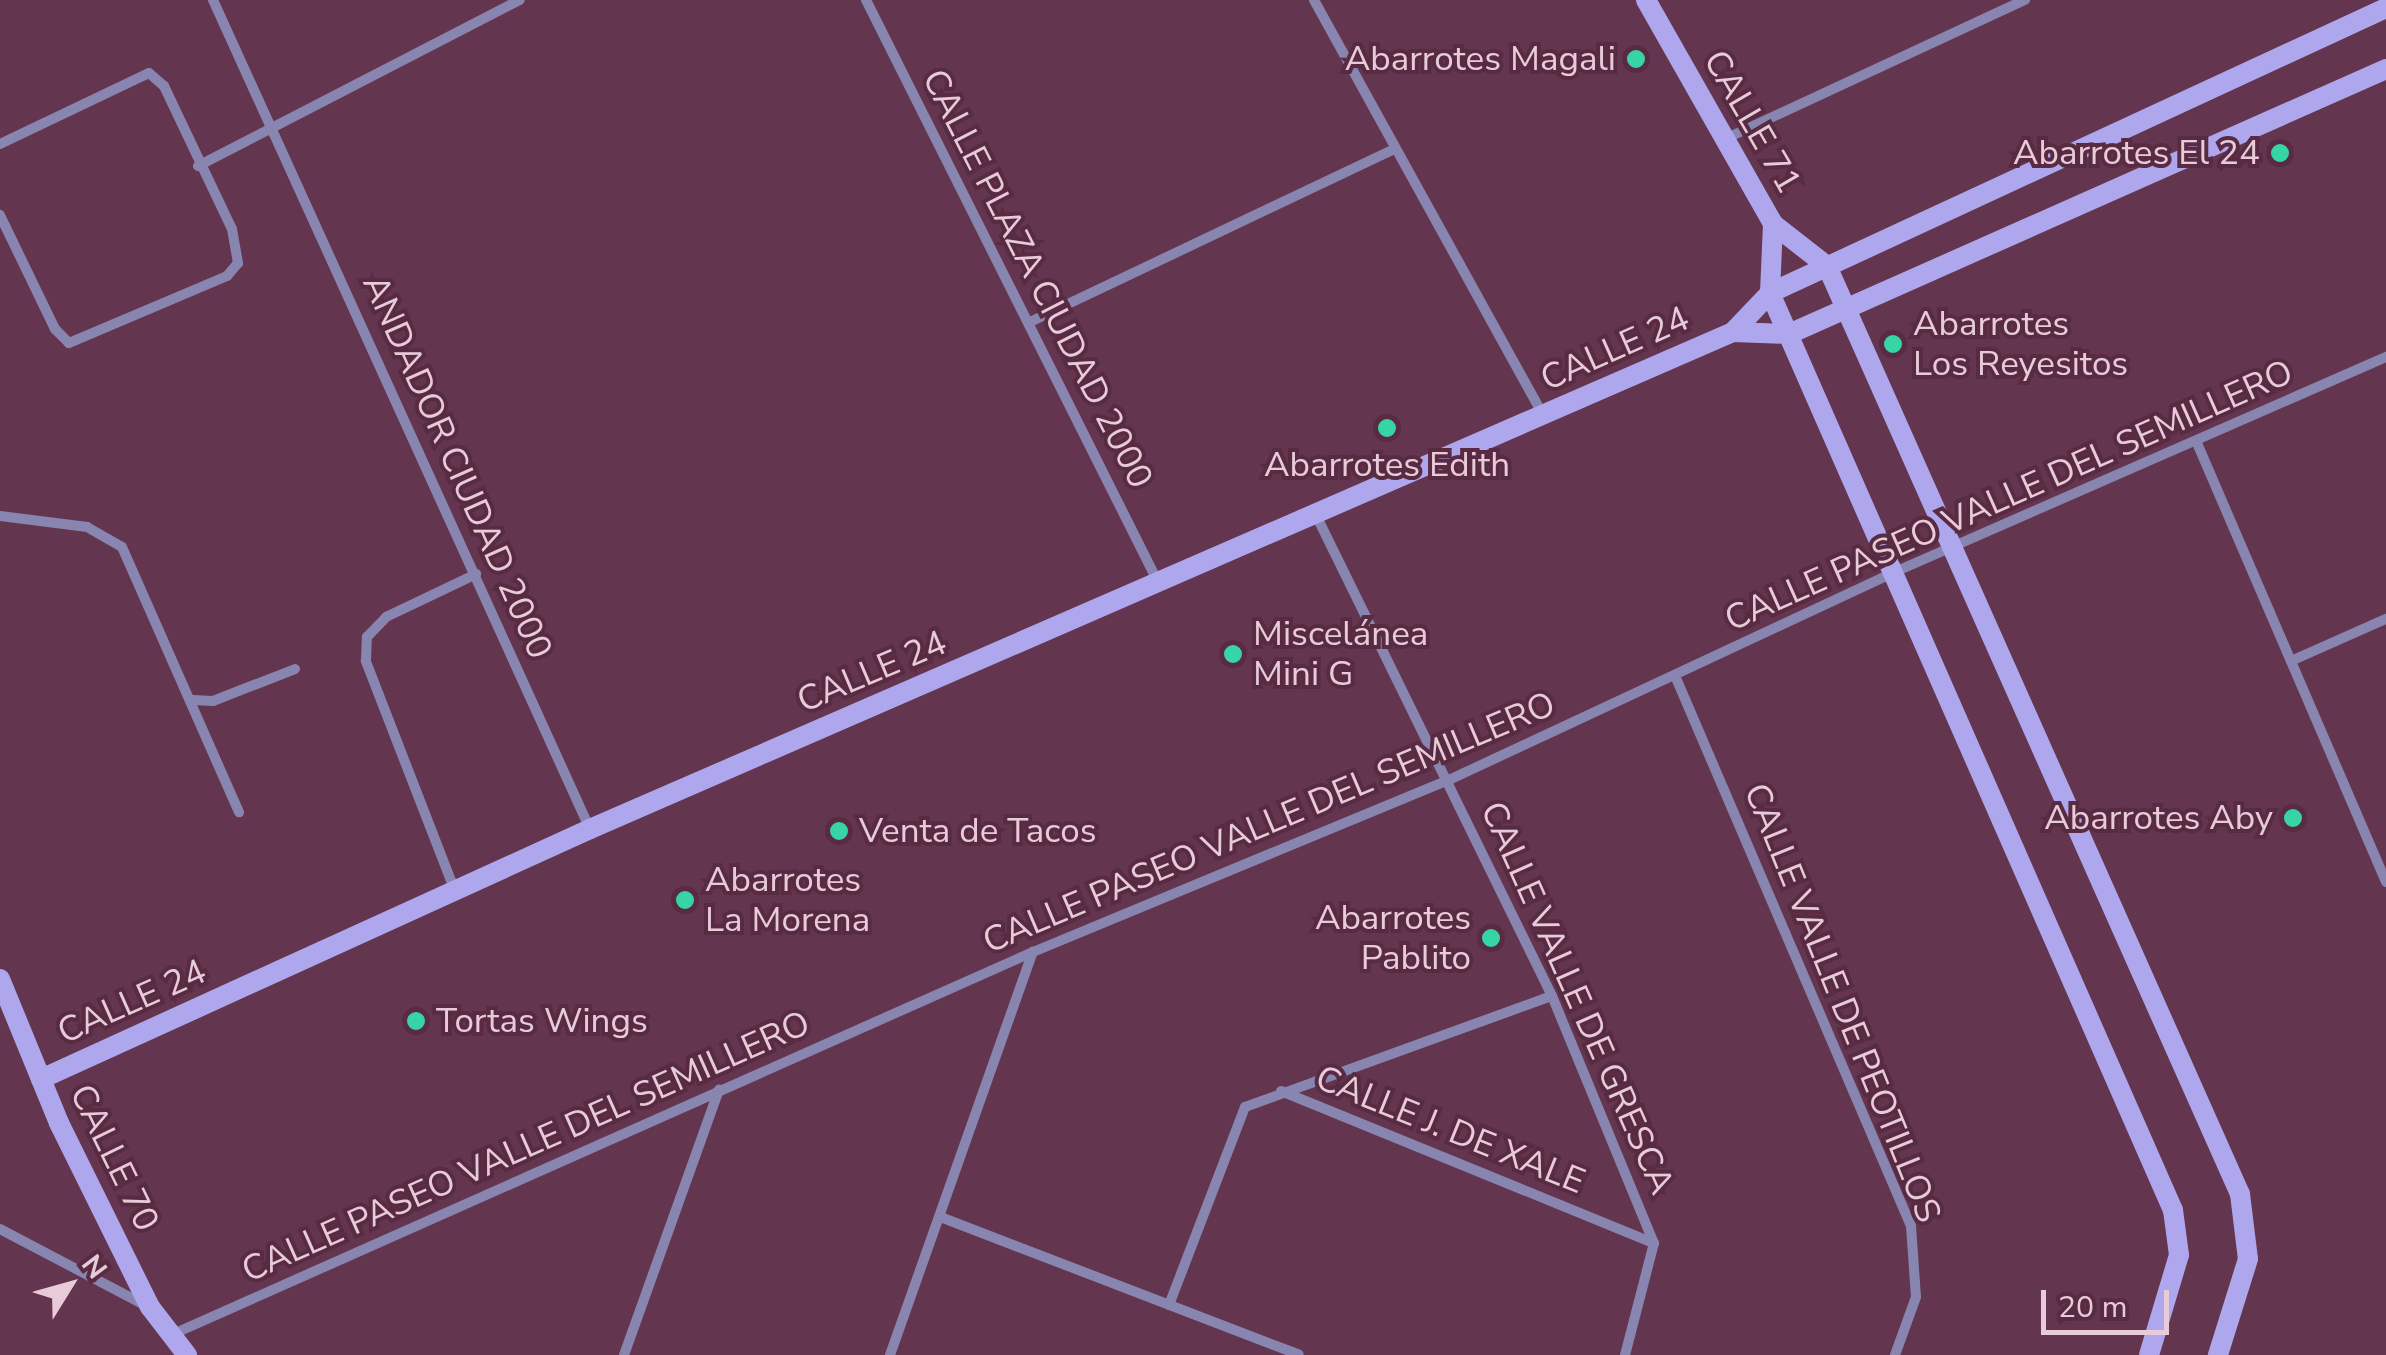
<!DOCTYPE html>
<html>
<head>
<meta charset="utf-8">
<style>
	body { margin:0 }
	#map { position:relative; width:2386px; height:1355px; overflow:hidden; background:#64354e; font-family:"Nunito Sans",sans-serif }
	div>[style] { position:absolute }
	.street>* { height:10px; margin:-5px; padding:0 5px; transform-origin:5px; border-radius:5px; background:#8985b1 }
	.secondary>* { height:20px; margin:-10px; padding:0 10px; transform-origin:10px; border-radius:10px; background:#aea7ed }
	.dots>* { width:28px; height:28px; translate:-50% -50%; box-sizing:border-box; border:5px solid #582b43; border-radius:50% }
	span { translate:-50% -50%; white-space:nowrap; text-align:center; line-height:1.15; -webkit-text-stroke:8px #582b43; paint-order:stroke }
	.poi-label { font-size:35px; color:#e8cbd8 }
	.right { translate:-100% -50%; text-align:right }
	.left { translate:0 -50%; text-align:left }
	.street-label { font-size:35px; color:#e8cbd8 }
	.north { position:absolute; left:20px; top:1235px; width:100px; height:100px; -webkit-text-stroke:8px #582b43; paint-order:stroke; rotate:53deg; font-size:28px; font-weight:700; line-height:40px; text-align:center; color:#e8cbd8 }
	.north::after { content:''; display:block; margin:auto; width:35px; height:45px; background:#e8cbd8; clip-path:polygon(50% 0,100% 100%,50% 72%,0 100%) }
	.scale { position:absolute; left:2041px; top:1290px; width:128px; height:45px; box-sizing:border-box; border:5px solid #e8cbd8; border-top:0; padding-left:12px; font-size:30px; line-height:35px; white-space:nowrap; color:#e8cbd8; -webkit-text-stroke:8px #582b43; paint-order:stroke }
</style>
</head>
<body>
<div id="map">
	<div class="street">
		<i style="left:213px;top:0;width:911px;rotate:65.55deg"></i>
		<i style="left:866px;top:0;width:651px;rotate:63.36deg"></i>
		<i style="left:1314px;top:0;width:474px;rotate:61.1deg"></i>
		<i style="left:1725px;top:139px;width:331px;rotate:-24.9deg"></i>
		<i style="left:0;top:144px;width:165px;rotate:-25.5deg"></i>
		<i style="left:149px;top:73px;width:20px;rotate:41deg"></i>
		<i style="left:164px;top:86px;width:158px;rotate:64.6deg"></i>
		<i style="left:232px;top:229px;width:35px;rotate:80deg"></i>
		<i style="left:238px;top:263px;width:17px;rotate:130deg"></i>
		<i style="left:227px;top:276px;width:172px;rotate:157deg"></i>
		<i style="left:69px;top:343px;width:20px;rotate:-135deg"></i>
		<i style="left:55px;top:329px;width:127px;rotate:-115.8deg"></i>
		<i style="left:198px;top:166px;width:362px;rotate:-27.3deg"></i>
		<i style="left:1030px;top:322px;width:404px;rotate:-25.4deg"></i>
		<i style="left:2197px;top:443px;width:478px;rotate:66.7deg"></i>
		<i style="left:1315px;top:513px;width:538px;rotate:63.86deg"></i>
		<i style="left:1552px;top:996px;width:267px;rotate:67.6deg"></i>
		<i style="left:1654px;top:1243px;width:116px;rotate:104.5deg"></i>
		<i style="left:0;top:516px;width:88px;rotate:7.2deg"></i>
		<i style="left:87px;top:527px;width:40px;rotate:29.7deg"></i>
		<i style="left:122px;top:547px;width:290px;rotate:66.2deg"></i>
		<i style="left:2291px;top:661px;width:104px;rotate:-23.9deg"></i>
		<i style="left:1676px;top:678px;width:596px;rotate:66.79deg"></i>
		<i style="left:1911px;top:1226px;width:71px;rotate:86deg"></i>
		<i style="left:1916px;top:1297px;width:62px;rotate:109.9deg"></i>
		<i style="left:193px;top:700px;width:20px;rotate:3deg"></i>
		<i style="left:213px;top:701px;width:88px;rotate:-21.3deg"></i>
		<i style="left:455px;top:891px;width:247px;rotate:-111.2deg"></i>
		<i style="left:366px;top:661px;width:24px;rotate:-88deg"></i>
		<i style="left:367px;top:637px;width:28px;rotate:-46deg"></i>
		<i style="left:386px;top:617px;width:100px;rotate:-25.5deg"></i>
		<i style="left:1281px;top:1091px;width:403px;rotate:22.2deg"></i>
		<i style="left:943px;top:1218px;width:381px;rotate:21deg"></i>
		<i style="left:0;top:1229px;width:164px;rotate:27.7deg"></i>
		<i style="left:1169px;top:1305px;width:212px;rotate:-69deg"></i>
		<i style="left:1245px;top:1107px;width:326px;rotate:-19.9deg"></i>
		<i style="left:171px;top:1335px;width:943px;rotate:-23.96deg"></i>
		<i style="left:1033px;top:952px;width:452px;rotate:-22.5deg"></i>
		<i style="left:1451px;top:779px;width:492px;rotate:-25deg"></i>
		<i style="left:1897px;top:571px;width:534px;rotate:-23.64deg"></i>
		<i style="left:624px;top:1355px;width:282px;rotate:-70.3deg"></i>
		<i style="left:890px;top:1355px;width:428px;rotate:-70.5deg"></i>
	</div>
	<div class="secondary">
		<i style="left:1646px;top:0;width:257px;rotate:60.4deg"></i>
		<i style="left:1773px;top:224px;width:68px;rotate:37.9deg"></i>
		<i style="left:1827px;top:266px;width:1016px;rotate:66.01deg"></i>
		<i style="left:2240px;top:1194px;width:65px;rotate:83deg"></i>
		<i style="left:2248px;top:1259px;width:101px;rotate:107.4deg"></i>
		<i style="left:1773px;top:224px;width:69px;rotate:92.5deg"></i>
		<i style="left:1770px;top:293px;width:1002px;rotate:66.28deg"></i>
		<i style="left:2173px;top:1210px;width:45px;rotate:82.4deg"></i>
		<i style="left:2179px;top:1255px;width:104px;rotate:106.7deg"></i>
		<i style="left:1733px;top:332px;width:56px;rotate:2deg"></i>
		<i style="left:1789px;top:334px;width:653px;rotate:-23.94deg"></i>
		<i style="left:0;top:979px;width:156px;rotate:67.7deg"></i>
		<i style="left:59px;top:1123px;width:205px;rotate:63.7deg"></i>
		<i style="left:150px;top:1307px;width:61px;rotate:52.4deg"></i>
		<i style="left:41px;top:1079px;width:603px;rotate:-24.48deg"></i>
		<i style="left:590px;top:829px;width:1246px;rotate:-23.5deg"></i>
		<i style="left:1733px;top:332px;width:54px;rotate:-46.5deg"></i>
		<i style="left:1770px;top:293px;width:679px;rotate:-24.83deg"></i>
	</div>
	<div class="dots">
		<i style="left:1636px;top:59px;background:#37d4a6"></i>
		<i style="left:2280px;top:153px;background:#37d4a6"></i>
		<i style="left:1893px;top:344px;background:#37d4a6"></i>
		<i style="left:1387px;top:428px;background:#37d4a6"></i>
		<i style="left:1233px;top:654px;background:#37d4a6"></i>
		<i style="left:2293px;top:818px;background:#37d4a6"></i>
		<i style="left:839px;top:831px;background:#37d4a6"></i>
		<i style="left:685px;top:900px;background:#37d4a6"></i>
		<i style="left:1491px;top:938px;background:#37d4a6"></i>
		<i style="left:416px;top:1021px;background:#37d4a6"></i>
	</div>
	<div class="poi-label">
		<span class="right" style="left:1616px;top:59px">Abarrotes Magali</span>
		<span class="right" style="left:2260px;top:153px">Abarrotes El 24</span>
		<span class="left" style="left:1913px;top:344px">Abarrotes<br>Los Reyesitos</span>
		<span style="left:1387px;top:465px">Abarrotes Edith</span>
		<span class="left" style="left:1253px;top:654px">Miscelánea<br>Mini G</span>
		<span class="right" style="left:2273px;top:818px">Abarrotes Aby</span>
		<span class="left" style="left:859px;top:831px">Venta de Tacos</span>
		<span class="left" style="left:705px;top:900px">Abarrotes<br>La Morena</span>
		<span class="right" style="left:1471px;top:938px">Abarrotes<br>Pablito</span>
		<span class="left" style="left:436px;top:1021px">Tortas Wings</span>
	</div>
	<div class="street-label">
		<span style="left:1752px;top:122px;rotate:60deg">CALLE 71</span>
		<span style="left:1037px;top:279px;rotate:63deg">CALLE PLAZA CIUDAD 2000</span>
		<span style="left:1615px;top:349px;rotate:-24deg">CALLE 24</span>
		<span style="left:457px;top:467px;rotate:66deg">ANDADOR CIUDAD 2000</span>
		<span style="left:2009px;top:496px;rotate:-24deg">CALLE PASEO VALLE DEL SEMILLERO</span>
		<span style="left:872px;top:672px;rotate:-23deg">CALLE 24</span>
		<span style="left:1269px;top:823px;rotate:-23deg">CALLE PASEO VALLE DEL SEMILLERO</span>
		<span style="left:1577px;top:998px;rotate:66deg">CALLE VALLE DE GRESCA</span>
		<span style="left:132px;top:1002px;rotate:-24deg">CALLE 24</span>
		<span style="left:1842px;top:1003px;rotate:68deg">CALLE VALLE DE PEOTILLOS</span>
		<span style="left:1450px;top:1130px;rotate:22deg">CALLE J. DE XALE</span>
		<span style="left:526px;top:1147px;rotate:-24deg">CALLE PASEO VALLE DEL SEMILLERO</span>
		<span style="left:114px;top:1158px;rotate:64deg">CALLE 70</span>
	</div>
	<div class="north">N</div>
	<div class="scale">20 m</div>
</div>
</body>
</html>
